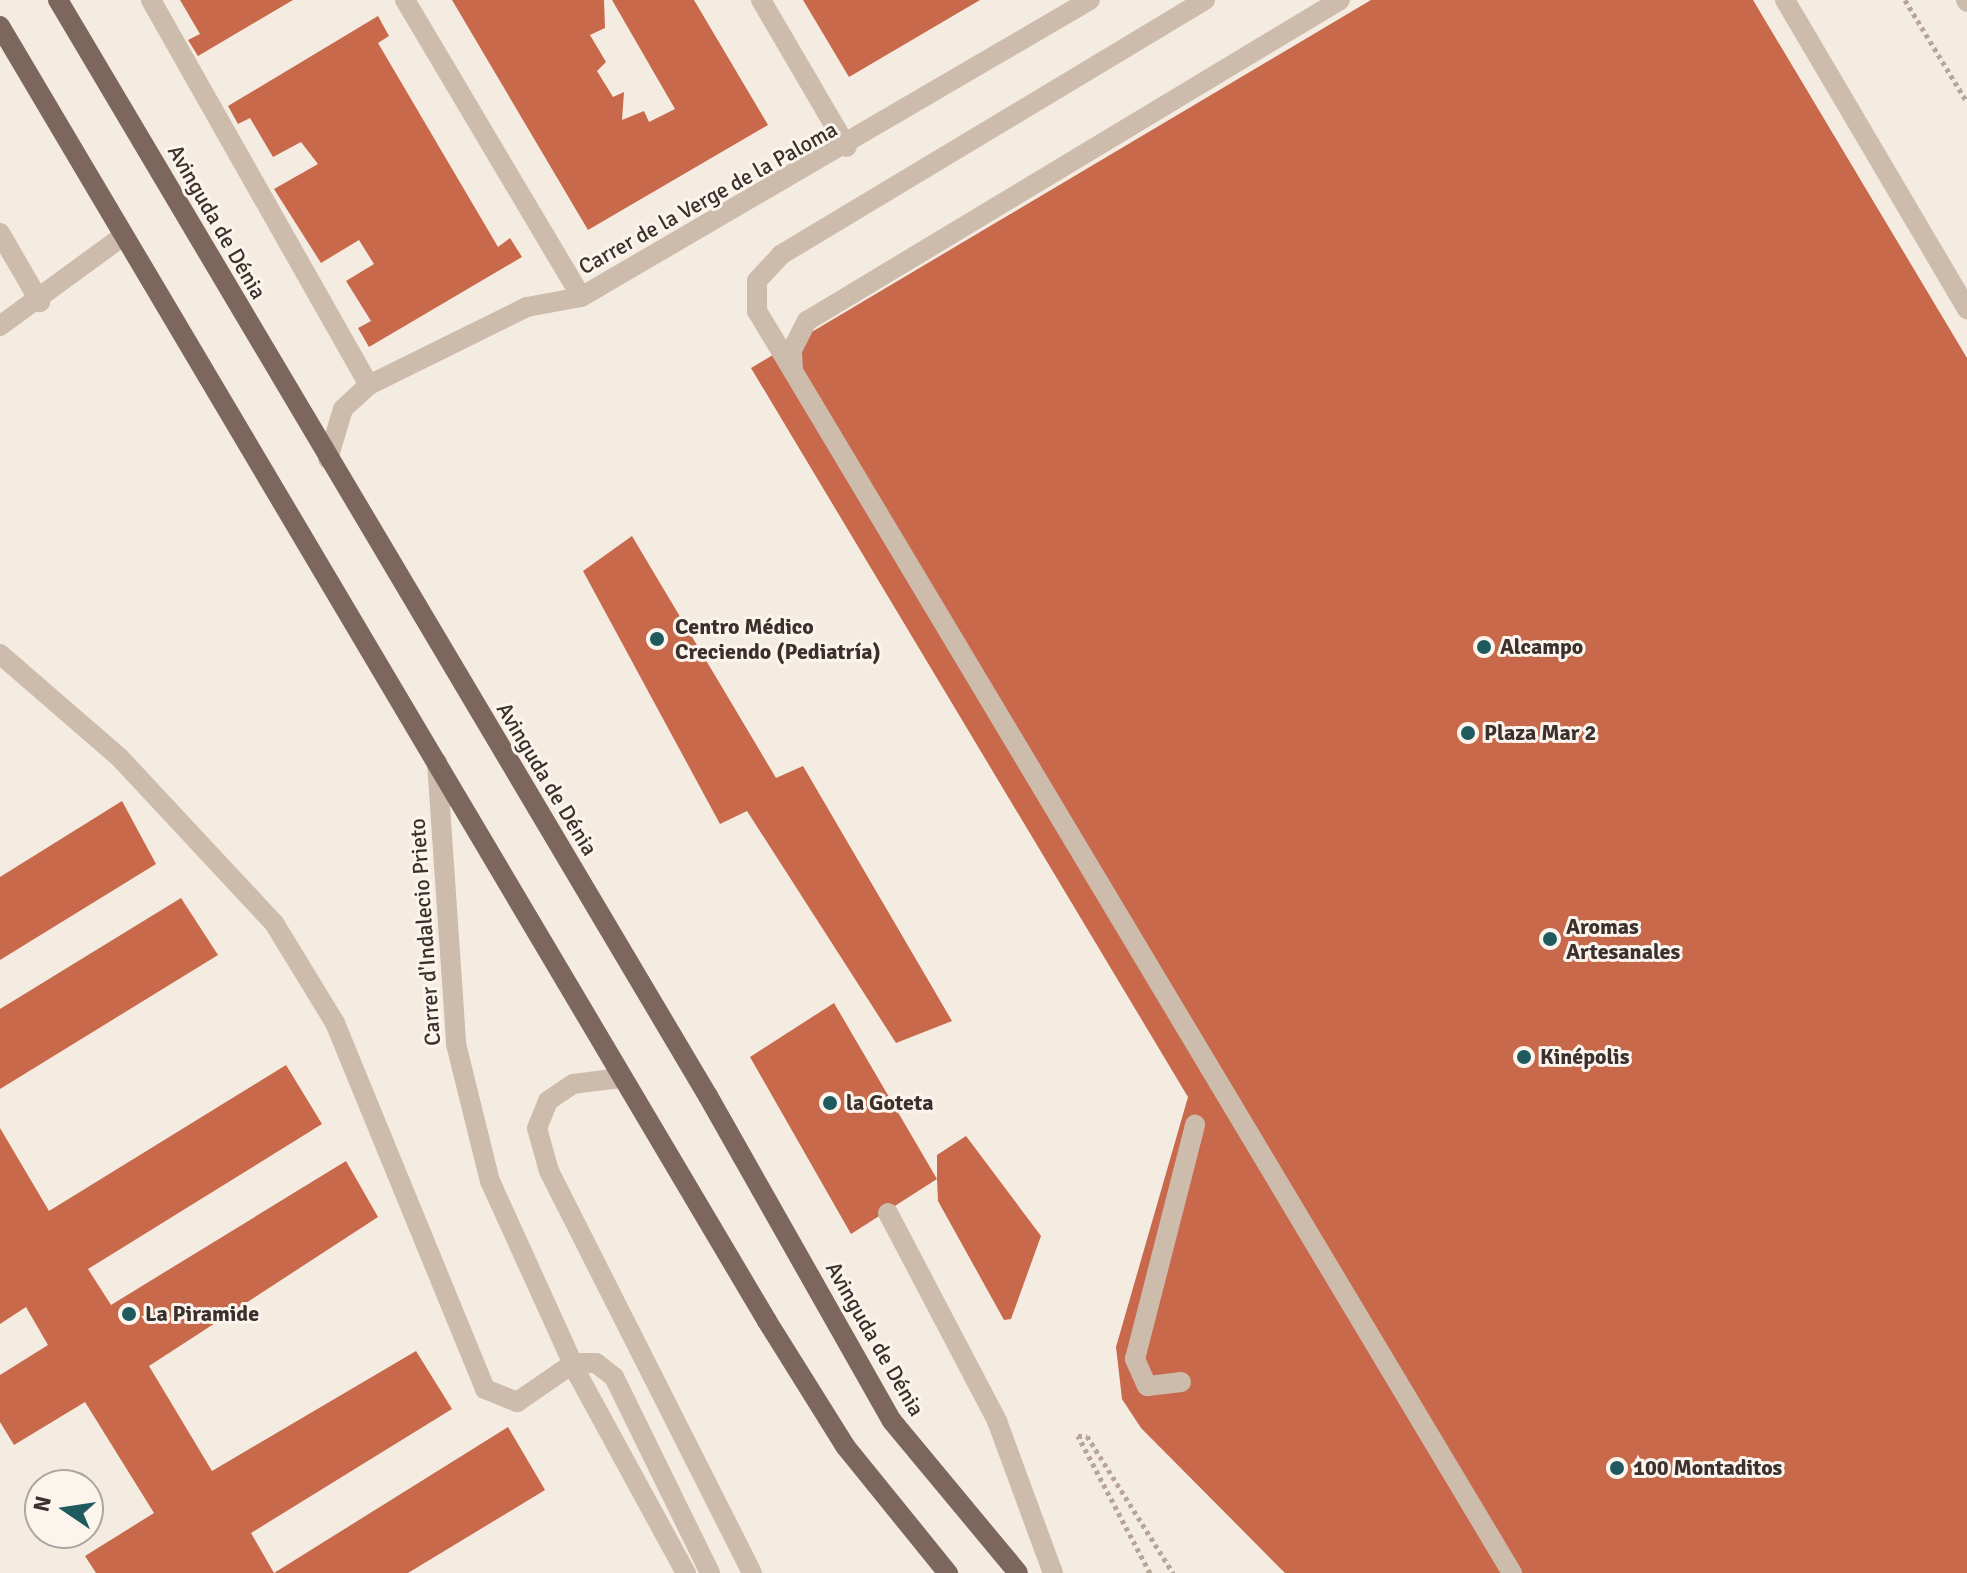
<!DOCTYPE html>
<html>
<head>
<meta charset="utf-8">
<style>
	body { margin:0 }
	#map { position:relative; width:1967px; height:1573px; overflow:hidden; background:#f4ebe1; font-family:Signika,sans-serif }
	div>[style] { position:absolute }
	.building>* { inset:0; background:#c8694b }
	.path>* { height:5px; margin-top:-2.5px; transform-origin:0; background:repeating-linear-gradient(90deg,#b9a596 0 4px,transparent 0 8px) }
	.service>* { height:20px; margin:-10px; padding:0 10px; transform-origin:10px; border-radius:10px; background:#cdbbac }
	.minor>* { height:20px; margin:-10px; padding:0 10px; transform-origin:10px; border-radius:10px; background:#cdbbac }
	.tertiary>* { height:20px; margin:-10px; padding:0 10px; transform-origin:10px; border-radius:10px; background:#cdbbac }
	.primary>* { height:20px; margin:-10px; padding:0 10px; transform-origin:10px; border-radius:10px; background:#7d675c }
	.dots>* { width:22px; height:22px; translate:-50% -50%; box-sizing:border-box; border:4px solid #fbf5ee; border-radius:50% }
	span { translate:-50% -50%; white-space:nowrap; text-align:center; line-height:1.15; -webkit-text-stroke:6px #fbf5ee; paint-order:stroke }
	.street-label { font-size:22px; color:#3b302b }
	.poi-label { font-size:22px; color:#3b302b; font-weight:700 }
	.left { translate:0 -50%; text-align:left }
	.north { position:absolute; left:24px; top:1469px; width:80px; height:80px; box-sizing:border-box; background:#fbf5ee; border:2px solid #aea6a0; border-radius:50%; rotate:283deg; font-size:22px; font-weight:700; line-height:32px; text-align:center; color:#3b302b }
	.north::after { content:''; display:block; margin:auto; width:28px; height:36px; background:#1f5a5e; clip-path:polygon(50% 0,100% 100%,50% 72%,0 100%) }
</style>
</head>
<body>
<div id="map">
	<div class="building">
		<i style="clip-path:polygon(180px 0,293px 0,198px 56px,188px 40px,200px 34px)"></i>
		<i style="clip-path:polygon(452px 0,604px 0,605px 28px,590px 35px,606px 62px,597px 71px,613px 97px,624px 92px,622px 120px,644px 111px,649px 122px,675px 109px,612px 0,694px 0,768px 125px,588px 230px)"></i>
		<i style="clip-path:polygon(803px 0,980px 0,849px 77px)"></i>
		<i style="clip-path:polygon(1371px 0,1753px 0,1967px 358px,1967px 1573px,1285px 1573px,1141px 1428px,1122px 1399px,1116px 1347px,1188px 1097px,751px 368px)"></i>
		<i style="clip-path:polygon(378px 16px,389px 36px,378px 43px,498px 247px,510px 238px,522px 257px,369px 347px,358px 328px,371px 321px,346px 281px,374px 264px,359px 240px,321px 263px,274px 189px,318px 164px,301px 142px,273px 157px,250px 118px,238px 124px,228px 106px)"></i>
		<i style="clip-path:polygon(632px 536px,776px 778px,803px 766px,952px 1021px,896px 1043px,747px 811px,720px 824px,583px 571px)"></i>
		<i style="clip-path:polygon(122px 801px,156px 864px,0 960px,0 877px)"></i>
		<i style="clip-path:polygon(181px 898px,218px 955px,0 1089px,0 1009px)"></i>
		<i style="clip-path:polygon(834px 1003px,937px 1179px,937px 1155px,966px 1136px,1041px 1236px,1011px 1319px,1004px 1320px,938px 1201px,937px 1179px,851px 1234px,750px 1057px)"></i>
		<i style="clip-path:polygon(286px 1065px,322px 1124px,88px 1269px,111px 1305px,346px 1161px,378px 1217px,149px 1366px,212px 1471px,416px 1351px,452px 1409px,251px 1533px,274px 1573px,508px 1427px,545px 1490px,408px 1573px,96px 1573px,85px 1556px,154px 1513px,85px 1402px,14px 1445px,0 1422px,0 1375px,48px 1345px,26px 1307px,0 1324px,0 1128px,49px 1211px)"></i>
	</div>
	<div class="path">
		<i style="left:1905px;top:0;width:119px;rotate:58.7deg"></i>
		<i style="left:1150px;top:1573px;width:155px;rotate:-117.7deg"></i>
		<i style="left:1078px;top:1436px;width:9px"></i>
		<i style="left:1087px;top:1436px;width:162px;rotate:57.9deg"></i>
	</div>
	<div class="service">
		<i style="left:1205px;top:0;width:495px;rotate:149deg"></i>
		<i style="left:781px;top:255px;width:35px;rotate:133deg"></i>
		<i style="left:757px;top:281px;width:30px;rotate:90deg"></i>
		<i style="left:757px;top:311px;width:1471px;rotate:59.11deg"></i>
		<i style="left:1785px;top:0;width:359px;rotate:59.5deg"></i>
		<i style="left:793px;top:371px;width:21px;rotate:-93deg"></i>
		<i style="left:792px;top:350px;width:33px;rotate:-63deg"></i>
		<i style="left:807px;top:321px;width:622px;rotate:-31.06deg"></i>
		<i style="left:0;top:654px;width:157px;rotate:40.9deg"></i>
		<i style="left:119px;top:757px;width:227px;rotate:47deg"></i>
		<i style="left:274px;top:923px;width:117px;rotate:58.6deg"></i>
		<i style="left:335px;top:1023px;width:396px;rotate:67.7deg"></i>
		<i style="left:485px;top:1389px;width:35px;rotate:22deg"></i>
		<i style="left:517px;top:1402px;width:69px;rotate:-34.4deg"></i>
		<i style="left:888px;top:1213px;width:235px;rotate:62.3deg"></i>
		<i style="left:997px;top:1421px;width:162px;rotate:69.8deg"></i>
		<i style="left:1181px;top:1382px;width:34px;rotate:173deg"></i>
		<i style="left:1147px;top:1386px;width:30px;rotate:-114deg"></i>
		<i style="left:1135px;top:1359px;width:242px;rotate:-75.6deg"></i>
	</div>
	<div class="minor">
		<i style="left:151px;top:0;width:442px;rotate:60.5deg"></i>
		<i style="left:405px;top:0;width:345px;rotate:59.3deg"></i>
		<i style="left:761px;top:0;width:170px;rotate:59.7deg"></i>
		<i style="left:0;top:233px;width:80px;rotate:59.9deg"></i>
		<i style="left:0;top:326px;width:152px;rotate:-36.2deg"></i>
		<i style="left:328px;top:459px;width:52px;rotate:-73.3deg"></i>
		<i style="left:343px;top:409px;width:35px;rotate:-43deg"></i>
		<i style="left:369px;top:385px;width:176px;rotate:-26.3deg"></i>
		<i style="left:527px;top:307px;width:55px;rotate:-10.5deg"></i>
		<i style="left:581px;top:297px;width:589px;rotate:-30.26deg"></i>
		<i style="left:574px;top:1363px;width:22px"></i>
		<i style="left:596px;top:1363px;width:23px;rotate:38deg"></i>
		<i style="left:614px;top:1377px;width:218px;rotate:63.9deg"></i>
	</div>
	<div class="tertiary">
		<i style="left:1966px;top:0;width:2px;rotate:63deg"></i>
		<i style="left:437px;top:762px;width:283px;rotate:86.1deg"></i>
		<i style="left:456px;top:1044px;width:141px;rotate:76.1deg"></i>
		<i style="left:490px;top:1181px;width:213px;rotate:65.6deg"></i>
		<i style="left:578px;top:1375px;width:226px;rotate:61.4deg"></i>
		<i style="left:621px;top:1078px;width:48px;rotate:172.9deg"></i>
		<i style="left:573px;top:1084px;width:30px;rotate:146deg"></i>
		<i style="left:548px;top:1101px;width:29px;rotate:112deg"></i>
		<i style="left:537px;top:1128px;width:45px;rotate:74.4deg"></i>
		<i style="left:549px;top:1171px;width:450px;rotate:63.2deg"></i>
	</div>
	<div class="primary">
		<i style="left:58px;top:0;width:1274px;rotate:59.33deg"></i>
		<i style="left:708px;top:1096px;width:373px;rotate:60.5deg"></i>
		<i style="left:892px;top:1421px;width:197px;rotate:50.3deg"></i>
		<i style="left:0;top:26px;width:1505px;rotate:59.36deg"></i>
		<i style="left:767px;top:1321px;width:147px;rotate:58deg"></i>
		<i style="left:845px;top:1446px;width:164px;rotate:51deg"></i>
	</div>
	<div class="dots">
		<i style="left:657px;top:639px;background:#1f5a5e"></i>
		<i style="left:1484px;top:647px;background:#1f5a5e"></i>
		<i style="left:1468px;top:733px;background:#1f5a5e"></i>
		<i style="left:1550px;top:939px;background:#1f5a5e"></i>
		<i style="left:1524px;top:1057px;background:#1f5a5e"></i>
		<i style="left:830px;top:1103px;background:#1f5a5e"></i>
		<i style="left:129px;top:1314px;background:#1f5a5e"></i>
		<i style="left:1617px;top:1468px;background:#1f5a5e"></i>
	</div>
	<div class="street-label">
		<span style="left:708px;top:198px;rotate:-29deg">Carrer de la Verge de la Paloma</span>
		<span style="left:217px;top:222px;rotate:60deg">Avinguda de Dénia</span>
		<span style="left:547px;top:779px;rotate:59deg">Avinguda de Dénia</span>
		<span style="left:425px;top:932px;rotate:-94deg">Carrer d'Indalecio Prieto</span>
		<span style="left:875px;top:1339px;rotate:60deg">Avinguda de Dénia</span>
	</div>
	<div class="poi-label">
		<span class="left" style="left:675px;top:639px">Centro Médico<br>Creciendo (Pediatría)</span>
		<span class="left" style="left:1500px;top:647px">Alcampo</span>
		<span class="left" style="left:1484px;top:733px">Plaza Mar 2</span>
		<span class="left" style="left:1566px;top:939px">Aromas<br>Artesanales</span>
		<span class="left" style="left:1540px;top:1057px">Kinépolis</span>
		<span class="left" style="left:846px;top:1103px">la Goteta</span>
		<span class="left" style="left:145px;top:1314px">La Piramide</span>
		<span class="left" style="left:1633px;top:1468px">100 Montaditos</span>
	</div>
	<div class="north">N</div>
</div>
</body>
</html>
